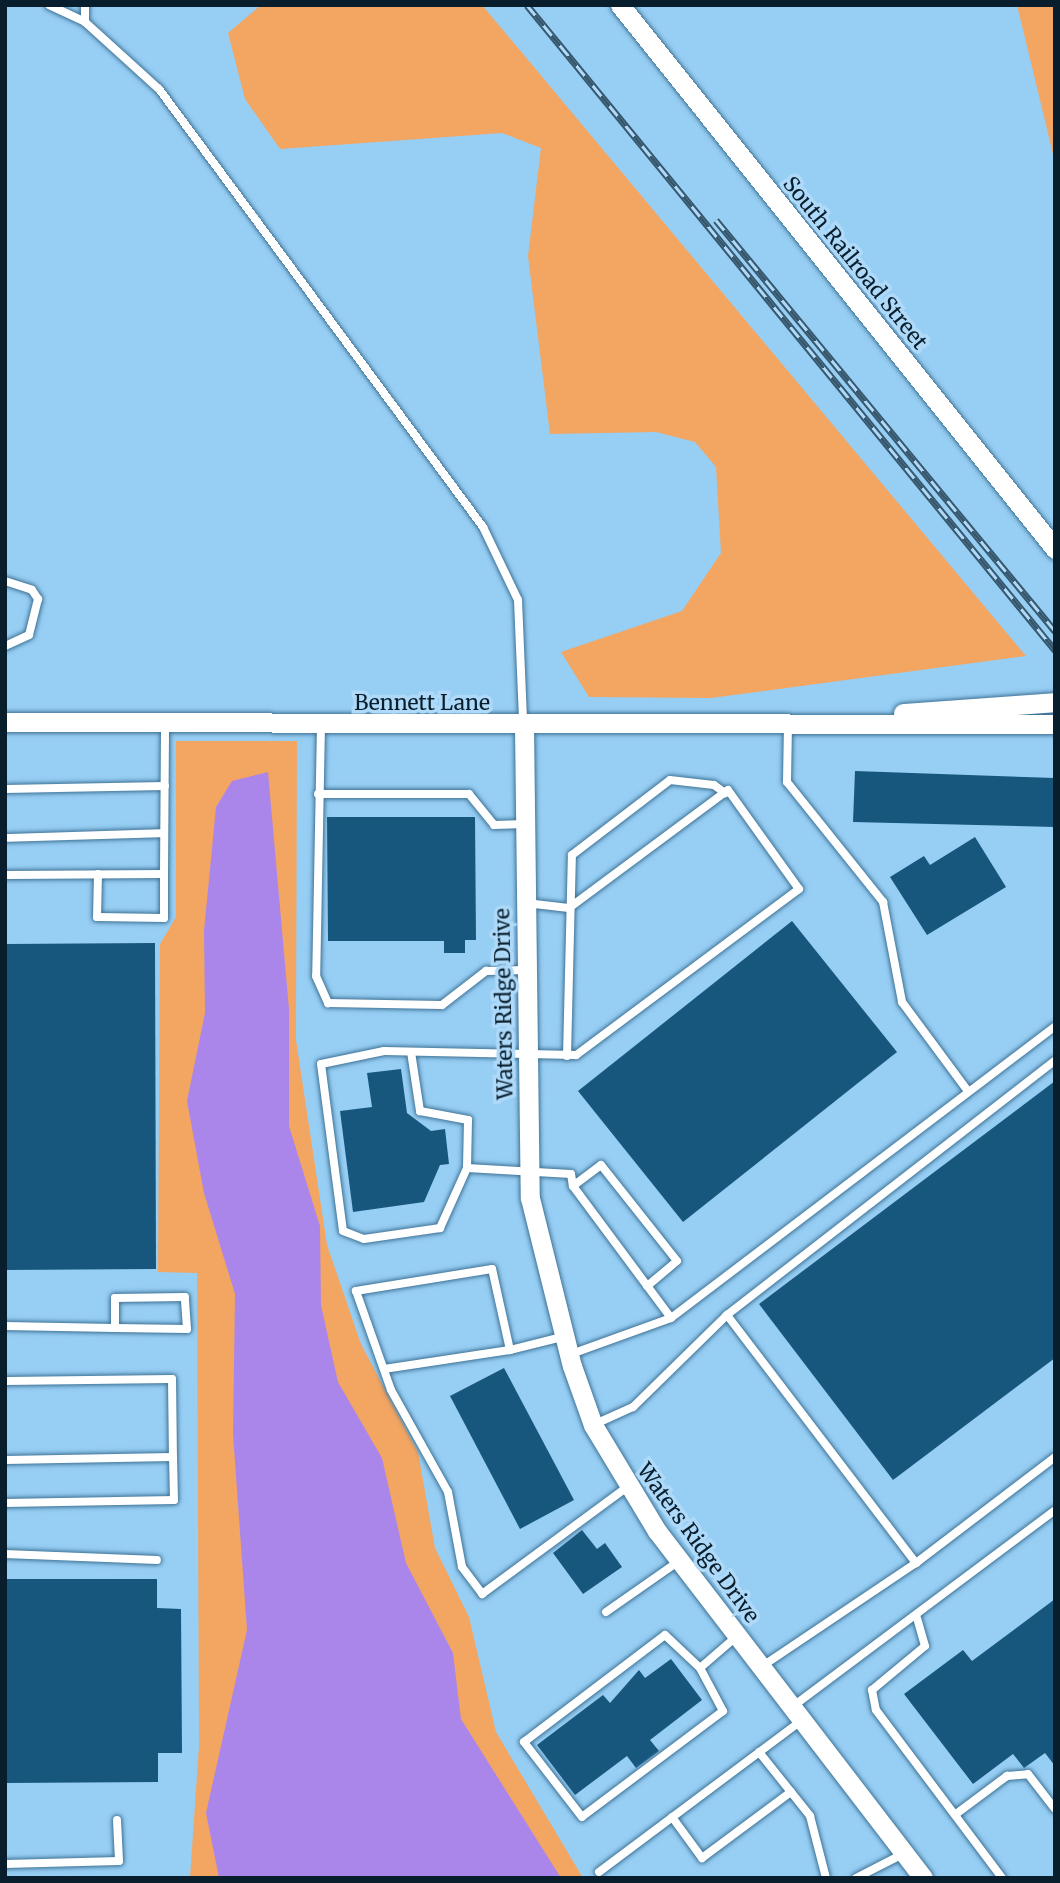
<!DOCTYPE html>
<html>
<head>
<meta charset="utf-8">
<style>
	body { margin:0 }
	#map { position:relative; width:1060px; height:1883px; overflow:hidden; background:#97cef4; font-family:Merriweather,serif }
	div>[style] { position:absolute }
	.green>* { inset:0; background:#f3a562 }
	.water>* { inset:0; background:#ab86ea }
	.building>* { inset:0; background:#18577d }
	.roads { filter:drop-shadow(0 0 2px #3f7396) drop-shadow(0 0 2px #3f7396) }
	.service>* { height:8px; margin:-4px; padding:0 4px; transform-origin:4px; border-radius:4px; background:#fff }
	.tertiary>* { height:19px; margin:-9.5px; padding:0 9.5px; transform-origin:9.5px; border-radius:9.5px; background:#fff }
	.rail>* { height:7px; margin-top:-3.5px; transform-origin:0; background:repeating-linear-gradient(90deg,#aed9f9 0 13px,#37576d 0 26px); box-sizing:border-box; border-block:2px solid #37576d }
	span { translate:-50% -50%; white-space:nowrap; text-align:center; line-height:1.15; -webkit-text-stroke:7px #aed9f9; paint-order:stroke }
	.street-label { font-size:21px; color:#081e2c }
	.frame { position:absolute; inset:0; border:7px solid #081e2c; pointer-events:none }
</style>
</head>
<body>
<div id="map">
	<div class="green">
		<i style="clip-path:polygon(261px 5px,482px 5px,1026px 656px,711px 698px,589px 697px,561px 652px,682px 611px,721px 553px,716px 467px,695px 442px,656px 432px,550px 434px,528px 256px,541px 148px,502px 133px,280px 149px,245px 99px,228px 33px)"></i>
		<i style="clip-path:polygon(1017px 5px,1055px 5px,1055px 162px)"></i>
		<i style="clip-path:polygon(176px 741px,297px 741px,296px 1040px,327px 1245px,361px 1344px,418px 1452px,435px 1548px,469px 1617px,496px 1732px,583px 1878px,190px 1878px,199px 1746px,197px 1273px,158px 1272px,160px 944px,176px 917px)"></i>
	</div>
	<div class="water">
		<i style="clip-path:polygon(268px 772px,289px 1009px,289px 1126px,320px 1226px,321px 1305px,338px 1382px,382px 1458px,406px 1563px,453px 1653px,461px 1719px,561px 1878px,219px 1878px,206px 1813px,247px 1630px,233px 1434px,235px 1294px,204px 1193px,187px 1101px,205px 1013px,204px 931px,216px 807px,232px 781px)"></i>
	</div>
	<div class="building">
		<i style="clip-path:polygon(855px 771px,1055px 778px,1055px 827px,853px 822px)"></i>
		<i style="clip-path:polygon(327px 817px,475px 817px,476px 940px,465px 940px,465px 953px,444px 953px,444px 941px,328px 941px)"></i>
		<i style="clip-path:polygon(975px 837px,1006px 887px,927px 935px,890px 877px,924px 856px,930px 865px)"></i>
		<i style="clip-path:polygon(792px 921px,897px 1052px,683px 1222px,578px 1091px)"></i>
		<i style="clip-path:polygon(155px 943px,156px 1269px,5px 1270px,5px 944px)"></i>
		<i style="clip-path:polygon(401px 1069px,407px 1113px,431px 1131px,445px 1129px,449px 1164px,440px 1165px,424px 1202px,353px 1212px,340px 1111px,372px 1107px,367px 1073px)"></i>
		<i style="clip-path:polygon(1055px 1081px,1055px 1358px,893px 1480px,759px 1304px)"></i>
		<i style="clip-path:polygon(504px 1368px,574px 1500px,520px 1529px,450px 1396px)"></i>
		<i style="clip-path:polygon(582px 1530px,597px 1549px,605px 1543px,622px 1567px,583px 1594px,553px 1553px)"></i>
		<i style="clip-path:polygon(5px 1579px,157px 1579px,157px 1608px,181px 1609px,182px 1753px,158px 1753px,158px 1782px,5px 1783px)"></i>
		<i style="clip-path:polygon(1055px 1599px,1055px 1766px,1045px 1753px,1024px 1768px,1013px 1754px,973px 1784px,904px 1694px,963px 1650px,972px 1661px)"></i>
		<i style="clip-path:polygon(671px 1659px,702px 1700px,650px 1740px,659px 1751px,636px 1768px,627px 1756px,575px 1795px,537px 1745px,603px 1695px,610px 1703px,639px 1670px,645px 1678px)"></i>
	</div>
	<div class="roads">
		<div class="service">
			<i style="left:49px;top:5px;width:40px;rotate:25deg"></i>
			<i style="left:85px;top:22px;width:100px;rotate:42.2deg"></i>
			<i style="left:159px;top:89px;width:545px;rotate:53.51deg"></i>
			<i style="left:483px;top:527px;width:81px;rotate:64.4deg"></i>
			<i style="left:518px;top:600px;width:121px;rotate:87.6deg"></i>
			<i style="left:85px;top:22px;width:17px;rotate:-90deg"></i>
			<i style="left:5px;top:581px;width:28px;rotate:18deg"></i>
			<i style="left:32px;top:590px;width:11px;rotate:56deg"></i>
			<i style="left:38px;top:599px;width:37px;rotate:104deg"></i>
			<i style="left:29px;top:635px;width:26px;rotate:155deg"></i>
			<i style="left:788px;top:724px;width:58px;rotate:91deg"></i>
			<i style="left:787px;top:782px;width:154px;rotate:51.3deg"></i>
			<i style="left:883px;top:902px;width:102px;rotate:79.2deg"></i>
			<i style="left:902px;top:1002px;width:109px;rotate:53.5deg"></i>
			<i style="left:321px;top:725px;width:251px;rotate:91.1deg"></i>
			<i style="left:316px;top:976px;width:30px;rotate:66deg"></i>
			<i style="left:328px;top:1003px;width:114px;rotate:1deg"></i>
			<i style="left:442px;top:1005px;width:56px;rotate:-37.7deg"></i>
			<i style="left:486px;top:971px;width:40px;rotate:-1.4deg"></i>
			<i style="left:5px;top:789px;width:160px;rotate:-1.1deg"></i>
			<i style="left:318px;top:794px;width:151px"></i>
			<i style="left:469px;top:794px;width:40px;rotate:51deg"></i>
			<i style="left:494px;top:825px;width:31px;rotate:-2deg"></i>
			<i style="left:5px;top:838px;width:159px;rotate:-1.8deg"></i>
			<i style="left:98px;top:874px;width:43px;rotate:91.3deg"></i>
			<i style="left:97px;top:917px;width:67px;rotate:0.9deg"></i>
			<i style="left:164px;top:918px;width:44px;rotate:-90deg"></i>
			<i style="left:5px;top:875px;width:159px;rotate:-0.4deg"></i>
			<i style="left:164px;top:874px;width:150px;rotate:-89.6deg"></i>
			<i style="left:526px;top:903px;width:43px;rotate:6.6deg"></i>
			<i style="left:569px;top:908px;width:198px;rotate:-36.6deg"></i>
			<i style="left:728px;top:790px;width:122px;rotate:54.4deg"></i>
			<i style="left:799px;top:889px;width:278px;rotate:143.3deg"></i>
			<i style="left:576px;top:1055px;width:192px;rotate:-178.8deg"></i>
			<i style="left:384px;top:1051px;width:64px;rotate:168.3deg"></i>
			<i style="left:321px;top:1064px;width:168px;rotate:82.5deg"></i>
			<i style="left:343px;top:1231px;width:22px;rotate:21deg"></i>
			<i style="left:364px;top:1239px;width:77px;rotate:-8.2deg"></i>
			<i style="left:440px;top:1228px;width:66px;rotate:-65.8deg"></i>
			<i style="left:467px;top:1168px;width:104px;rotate:3.3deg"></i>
			<i style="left:571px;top:1174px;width:12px;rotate:81deg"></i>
			<i style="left:573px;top:1186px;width:164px;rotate:53.4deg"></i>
			<i style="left:671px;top:1318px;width:109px;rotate:160.1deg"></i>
			<i style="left:411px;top:1052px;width:60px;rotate:81.3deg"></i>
			<i style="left:420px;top:1111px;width:49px;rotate:10.6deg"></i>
			<i style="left:468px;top:1120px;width:48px;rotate:91.2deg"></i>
			<i style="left:567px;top:1056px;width:201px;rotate:-88.6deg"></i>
			<i style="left:572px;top:855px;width:123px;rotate:-37.4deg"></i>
			<i style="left:670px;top:780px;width:44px;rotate:6.5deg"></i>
			<i style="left:714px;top:785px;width:14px;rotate:36deg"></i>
			<i style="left:573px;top:1186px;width:35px;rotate:-37deg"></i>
			<i style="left:601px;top:1165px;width:122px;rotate:51.6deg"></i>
			<i style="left:677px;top:1261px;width:39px;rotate:140deg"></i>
			<i style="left:727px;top:1315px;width:312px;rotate:52.7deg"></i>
			<i style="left:671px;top:1318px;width:482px;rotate:-37.2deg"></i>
			<i style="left:5px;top:1326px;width:110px;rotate:1deg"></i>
			<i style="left:115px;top:1328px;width:72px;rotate:0.8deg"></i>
			<i style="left:187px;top:1329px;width:32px;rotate:-94deg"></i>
			<i style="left:185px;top:1297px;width:70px;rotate:179.2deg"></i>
			<i style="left:115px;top:1298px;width:30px;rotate:90deg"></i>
			<i style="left:562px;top:1337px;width:54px;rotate:166deg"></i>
			<i style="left:510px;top:1350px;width:83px;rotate:-102.5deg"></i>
			<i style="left:492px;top:1269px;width:138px;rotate:170.8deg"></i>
			<i style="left:356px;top:1291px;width:105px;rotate:70.5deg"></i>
			<i style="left:391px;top:1390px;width:117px;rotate:60.8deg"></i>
			<i style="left:448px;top:1492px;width:76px;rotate:79.4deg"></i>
			<i style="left:462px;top:1567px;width:34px;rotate:53deg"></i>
			<i style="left:482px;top:1594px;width:180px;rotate:-36.4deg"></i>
			<i style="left:384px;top:1369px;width:127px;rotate:-8.6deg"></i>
			<i style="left:5px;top:1381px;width:167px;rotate:-0.7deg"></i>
			<i style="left:172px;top:1379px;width:78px;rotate:89.3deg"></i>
			<i style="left:173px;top:1457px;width:168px;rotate:179deg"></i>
			<i style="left:593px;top:1425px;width:44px;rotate:-24.2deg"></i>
			<i style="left:633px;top:1407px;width:132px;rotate:-44.4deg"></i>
			<i style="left:727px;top:1315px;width:415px;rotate:-37.8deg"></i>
			<i style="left:5px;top:1503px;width:169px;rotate:-1deg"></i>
			<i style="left:174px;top:1500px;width:43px;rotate:-91.3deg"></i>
			<i style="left:5px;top:1554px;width:152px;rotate:2.3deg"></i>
			<i style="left:606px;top:1612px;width:89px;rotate:-34.9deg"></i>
			<i style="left:917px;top:1618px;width:29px;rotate:74deg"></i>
			<i style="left:925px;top:1646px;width:69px;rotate:140.3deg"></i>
			<i style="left:872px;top:1690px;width:20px;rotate:79deg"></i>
			<i style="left:876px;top:1710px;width:210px;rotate:53.1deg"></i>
			<i style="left:761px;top:1667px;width:187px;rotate:-33.9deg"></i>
			<i style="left:916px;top:1563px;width:175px;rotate:-37.3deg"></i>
			<i style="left:700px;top:1668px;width:49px;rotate:61.9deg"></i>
			<i style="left:723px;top:1711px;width:176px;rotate:143.1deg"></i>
			<i style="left:582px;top:1817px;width:95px;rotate:-127.7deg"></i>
			<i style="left:524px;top:1742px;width:177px;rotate:-37.2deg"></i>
			<i style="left:665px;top:1635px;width:48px;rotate:43.3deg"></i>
			<i style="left:700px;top:1668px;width:49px;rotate:-40.9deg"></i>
			<i style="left:792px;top:1707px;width:329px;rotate:-36.8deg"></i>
			<i style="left:759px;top:1752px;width:82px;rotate:51.4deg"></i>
			<i style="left:810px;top:1816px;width:64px;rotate:75.5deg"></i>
			<i style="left:956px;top:1814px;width:64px;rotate:-36.7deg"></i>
			<i style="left:1007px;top:1776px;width:21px;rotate:-5deg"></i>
			<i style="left:1028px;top:1774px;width:44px;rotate:52.4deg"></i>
			<i style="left:672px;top:1817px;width:51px;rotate:53.8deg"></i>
			<i style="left:702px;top:1858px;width:111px;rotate:-36.6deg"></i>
			<i style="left:5px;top:1864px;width:114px;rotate:-1.5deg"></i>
			<i style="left:119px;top:1861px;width:41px;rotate:-92.8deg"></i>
			<i style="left:599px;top:1872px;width:254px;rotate:-36.8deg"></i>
			<i style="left:856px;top:1878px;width:53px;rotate:-27.1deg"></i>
		</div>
		<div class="tertiary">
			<i style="left:620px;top:5px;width:697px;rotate:51.35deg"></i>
			<i style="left:903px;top:713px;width:152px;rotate:-4.1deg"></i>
			<i style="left:5px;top:722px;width:1050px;rotate:0.11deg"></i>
			<i style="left:524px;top:726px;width:472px;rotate:89.3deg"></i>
			<i style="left:530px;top:1198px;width:173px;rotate:76deg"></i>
			<i style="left:572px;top:1366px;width:63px;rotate:70.4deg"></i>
			<i style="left:593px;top:1425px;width:124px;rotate:58.9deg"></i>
			<i style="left:657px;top:1531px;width:437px;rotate:52.5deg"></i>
		</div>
	</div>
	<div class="rail">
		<i style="left:527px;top:5px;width:834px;rotate:50.7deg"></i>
		<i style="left:716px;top:220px;width:533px;rotate:50.48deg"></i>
	</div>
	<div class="street-label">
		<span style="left:855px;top:263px;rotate:51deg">South Railroad Street</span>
		<span style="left:422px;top:703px">Bennett Lane</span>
		<span style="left:504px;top:1004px;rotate:-91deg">Waters Ridge Drive</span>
		<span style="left:698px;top:1543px;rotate:54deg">Waters Ridge Drive</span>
	</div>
	<div class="frame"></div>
</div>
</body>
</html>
